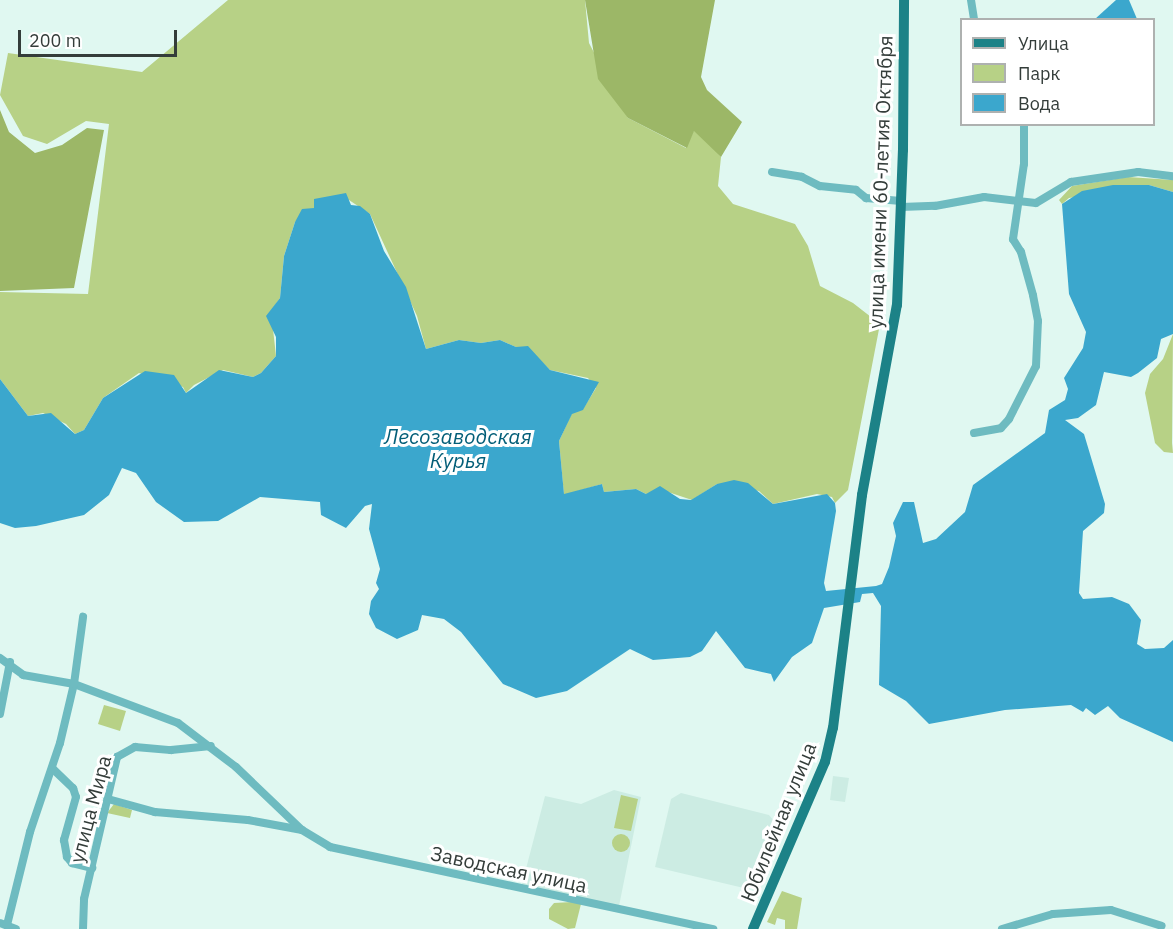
<!DOCTYPE html>
<html>
<head>
<meta charset="utf-8">
<style>
	body { margin:0 }
	#map { position:relative; width:1173px; height:929px; overflow:hidden; background:#e0f8f1; font-family:"IBM Plex Sans",sans-serif }
	div>[style] { position:absolute }
	.built>* { inset:0; background:#ccece3 }
	.green>* { inset:0; background:#b7d186 }
	.round { border-radius:50% }
	.forest>* { inset:0; background:#9cb767 }
	.water>* { inset:0; background:#3ba7cd }
	.minor>* { height:8px; margin:-4px; padding:0 4px; transform-origin:4px; border-radius:4px; background:#6ebbc0 }
	.major>* { height:10px; margin:-5px; padding:0 5px; transform-origin:5px; border-radius:5px; background:#1c8287 }
	span { translate:-50% -50%; white-space:nowrap; text-align:center; line-height:1.15; -webkit-text-stroke:6px #fff; paint-order:stroke }
	.street-label { font-size:20px; color:#343d3a }
	.water-label { font-size:21px; color:#035e78; font-style:italic }
	.legend { position:absolute; left:960px; top:18px; width:195px; height:108px; box-sizing:border-box; background:#fff; border:2px solid #aeb1b0; margin:0; padding:8px 10px; list-style:none; font-size:18px; color:#343d3a }
	.legend li { display:flex; align-items:center; gap:12px; height:30px }
	.legend b { width:30px; border:2px solid #aeb1b0 }
	.scale { position:absolute; left:18px; top:30px; width:159px; height:27px; box-sizing:border-box; border:3px solid #343d3a; border-top:0; padding-left:8px; font-size:18px; line-height:21px; white-space:nowrap; color:#343d3a; -webkit-text-stroke:4px #fff; paint-order:stroke }
</style>
</head>
<body>
<div id="map">
	<div class="built">
		<i style="clip-path:polygon(833px 776px,849px 778px,845px 802px,830px 800px)"></i>
		<i style="clip-path:polygon(614px 790px,641px 797px,619px 906px,522px 884px,545px 796px,581px 804px)"></i>
		<i style="clip-path:polygon(681px 793px,769px 815px,774px 821px,748px 889px,655px 867px,671px 799px)"></i>
	</div>
	<div class="green">
		<i style="clip-path:polygon(228px 0,585px 0,589px 43px,628px 118px,686px 148px,694px 130px,706px 139px,721px 157px,718px 186px,733px 204px,795px 224px,808px 246px,820px 286px,853px 303px,880px 324px,848px 490px,835px 503px,832px 497px,817px 494px,773px 504px,759px 491px,717px 484px,692px 500px,668px 492px,646px 494px,636px 489px,604px 492px,602px 484px,564px 495px,559px 441px,572px 413px,583px 409px,596px 388px,588px 378px,550px 370px,536px 356px,500px 340px,481px 343px,459px 340px,426px 349px,417px 316px,370px 214px,349px 200px,314px 208px,295px 222px,284px 256px,280px 298px,271px 311px,276px 356px,261px 373px,253px 377px,223px 370px,194px 385px,186px 393px,183px 387px,139px 373px,103px 398px,84px 430px,75px 434px,66px 424px,43px 413px,28px 416px,0 379px,0 292px,88px 294px,109px 124px,86px 121px,47px 144px,23px 136px,0 95px,8px 53px,142px 72px)"></i>
		<i style="clip-path:polygon(1128px 177px,1173px 180px,1173px 192px,1149px 185px,1069px 198px,1062px 204px,1059px 200px,1072px 186px)"></i>
		<i style="clip-path:polygon(1173px 334px,1172px 443px,1173px 453px,1164px 452px,1155px 443px,1145px 393px,1150px 374px,1163px 359px)"></i>
		<i style="clip-path:polygon(104px 705px,126px 711px,120px 731px,98px 724px)"></i>
		<i style="clip-path:polygon(621px 795px,638px 799px,631px 831px,614px 828px)"></i>
		<i style="clip-path:polygon(114px 804px,132px 810px,130px 818px,107px 813px)"></i>
		<i class="round" style="left:612px;top:834px;width:18px;height:18px"></i>
		<i style="clip-path:polygon(782px 891px,802px 898px,797px 929px,785px 929px,785px 920px,777px 918px,775px 925px,767px 922px)"></i>
		<i style="clip-path:polygon(572px 902px,581px 904px,575px 928px,568px 929px,549px 919px,549px 909px,554px 903px)"></i>
	</div>
	<div class="forest">
		<i style="clip-path:polygon(585px 0,715px 0,701px 77px,707px 90px,742px 122px,721px 157px,694px 131px,687px 148px,628px 118px,598px 79px)"></i>
		<i style="clip-path:polygon(0 110px,9px 132px,35px 153px,62px 145px,87px 128px,104px 130px,74px 288px,0 291px)"></i>
	</div>
	<div class="water">
		<i style="clip-path:polygon(1116px 0,1129px 0,1137px 19px,1095px 19px)"></i>
		<i style="clip-path:polygon(1113px 185px,1149px 185px,1173px 192px,1173px 334px,1161px 339px,1157px 358px,1138px 373px,1131px 377px,1104px 372px,1096px 405px,1078px 418px,1065px 420px,1084px 434px,1105px 504px,1104px 513px,1083px 531px,1079px 593px,1083px 599px,1112px 597px,1129px 604px,1141px 620px,1137px 644px,1145px 649px,1164px 648px,1173px 640px,1173px 742px,1120px 718px,1108px 706px,1095px 715px,1086px 708px,1083px 712px,1071px 705px,1005px 710px,929px 724px,906px 701px,879px 685px,881px 606px,873px 593px,862px 594px,860px 602px,824px 608px,812px 643px,792px 657px,774px 682px,771px 674px,745px 668px,716px 631px,702px 651px,690px 657px,653px 660px,630px 649px,567px 691px,536px 698px,503px 684px,461px 632px,444px 619px,422px 615px,418px 630px,397px 639px,376px 628px,369px 614px,371px 601px,379px 589px,376px 583px,380px 569px,369px 529px,372px 504px,365px 506px,346px 528px,321px 515px,320px 502px,260px 497px,218px 521px,184px 522px,156px 502px,136px 473px,122px 468px,109px 495px,84px 515px,36px 526px,15px 528px,0 523px,0 379px,28px 416px,51px 413px,75px 434px,84px 430px,103px 398px,145px 371px,174px 375px,186px 393px,219px 370px,253px 377px,261px 373px,276px 356px,276px 337px,266px 316px,280px 298px,284px 256px,295px 222px,302px 209px,314px 208px,314px 199px,346px 193px,351px 205px,360px 206px,370px 214px,384px 251px,406px 287px,426px 349px,459px 340px,481px 343px,500px 340px,516px 347px,528px 346px,550px 370px,599px 382px,583px 410px,572px 414px,559px 441px,564px 494px,602px 484px,604px 492px,636px 489px,646px 494px,660px 486px,680px 499px,691px 500px,717px 484px,734px 480px,748px 483px,773px 504px,827px 494px,835px 503px,836px 511px,824px 583px,826px 591px,876px 586px,882px 584px,889px 567px,896px 536px,893px 523px,903px 502px,914px 502px,923px 543px,936px 539px,965px 512px,973px 485px,1045px 433px,1049px 410px,1065px 400px,1068px 389px,1064px 378px,1083px 348px,1086px 332px,1069px 294px,1062px 204px,1082px 191px)"></i>
	</div>
	<div class="minor">
		<i style="left:971px;top:0;width:20px;rotate:81deg"></i>
		<i style="left:772px;top:172px;width:30px;rotate:9deg"></i>
		<i style="left:802px;top:177px;width:20px;rotate:27deg"></i>
		<i style="left:820px;top:186px;width:36px;rotate:6deg"></i>
		<i style="left:856px;top:190px;width:13px;rotate:39deg"></i>
		<i style="left:866px;top:198px;width:35px;rotate:5deg"></i>
		<i style="left:901px;top:207px;width:34px;rotate:-2deg"></i>
		<i style="left:935px;top:206px;width:50px;rotate:-10.4deg"></i>
		<i style="left:984px;top:197px;width:52px;rotate:6.6deg"></i>
		<i style="left:1036px;top:203px;width:41px;rotate:-31deg"></i>
		<i style="left:1071px;top:182px;width:68px;rotate:-8.5deg"></i>
		<i style="left:1138px;top:172px;width:35px;rotate:7deg"></i>
		<i style="left:974px;top:433px;width:27px;rotate:-10deg"></i>
		<i style="left:1001px;top:428px;width:12px;rotate:-48deg"></i>
		<i style="left:1009px;top:419px;width:59px;rotate:-63deg"></i>
		<i style="left:1036px;top:366px;width:45px;rotate:-87.5deg"></i>
		<i style="left:1038px;top:321px;width:26px;rotate:-101deg"></i>
		<i style="left:1033px;top:295px;width:45px;rotate:-105.6deg"></i>
		<i style="left:1021px;top:252px;width:15px;rotate:-122deg"></i>
		<i style="left:1013px;top:239px;width:76px;rotate:-81.7deg"></i>
		<i style="left:1024px;top:164px;width:40px;rotate:-90deg"></i>
		<i style="left:0;top:658px;width:29px;rotate:36deg"></i>
		<i style="left:23px;top:675px;width:52px;rotate:10deg"></i>
		<i style="left:74px;top:684px;width:111px;rotate:20.6deg"></i>
		<i style="left:178px;top:723px;width:73px;rotate:37.2deg"></i>
		<i style="left:236px;top:767px;width:91px;rotate:43.7deg"></i>
		<i style="left:302px;top:830px;width:33px;rotate:31deg"></i>
		<i style="left:330px;top:847px;width:392px;rotate:12.1deg"></i>
		<i style="left:0;top:714px;width:53px;rotate:-79.1deg"></i>
		<i style="left:53px;top:769px;width:28px;rotate:44deg"></i>
		<i style="left:73px;top:788px;width:9px;rotate:72deg"></i>
		<i style="left:76px;top:797px;width:45px;rotate:105.6deg"></i>
		<i style="left:64px;top:840px;width:17px;rotate:80deg"></i>
		<i style="left:67px;top:857px;width:8px;rotate:50deg"></i>
		<i style="left:72px;top:863px;width:21px;rotate:14deg"></i>
		<i style="left:108px;top:799px;width:49px;rotate:15.5deg"></i>
		<i style="left:155px;top:812px;width:93px;rotate:4.9deg"></i>
		<i style="left:248px;top:820px;width:55px;rotate:10.5deg"></i>
		<i style="left:0;top:923px;width:17px;rotate:21deg"></i>
		<i style="left:7px;top:925px;width:96px;rotate:-76.1deg"></i>
		<i style="left:30px;top:832px;width:94px;rotate:-71.4deg"></i>
		<i style="left:60px;top:743px;width:61px;rotate:-76.7deg"></i>
		<i style="left:74px;top:684px;width:68px;rotate:-82.3deg"></i>
		<i style="left:83px;top:929px;width:30px;rotate:-88deg"></i>
		<i style="left:84px;top:899px;width:146px;rotate:-76.9deg"></i>
		<i style="left:117px;top:757px;width:21px;rotate:-29deg"></i>
		<i style="left:135px;top:747px;width:36px;rotate:5deg"></i>
		<i style="left:171px;top:750px;width:40px;rotate:-5.7deg"></i>
		<i style="left:1002px;top:929px;width:53px;rotate:-16.4deg"></i>
		<i style="left:1053px;top:914px;width:58px;rotate:-3.9deg"></i>
		<i style="left:1111px;top:910px;width:53px;rotate:17.4deg"></i>
	</div>
	<div class="major">
		<i style="left:753px;top:929px;width:182px;rotate:-66.7deg"></i>
		<i style="left:825px;top:762px;width:35px;rotate:-77deg"></i>
		<i style="left:833px;top:728px;width:235px;rotate:-82.9deg"></i>
		<i style="left:862px;top:495px;width:193px;rotate:-79.6deg"></i>
		<i style="left:897px;top:305px;width:155px;rotate:-87.8deg"></i>
		<i style="left:903px;top:150px;width:150px;rotate:-89.6deg"></i>
	</div>
	<div class="street-label">
		<span style="left:880px;top:182px;rotate:-88deg">улица имени 60-летия Октября</span>
		<span style="left:90px;top:809px;rotate:-75deg">улица Мира</span>
		<span style="left:778px;top:822px;rotate:-68deg">Юбилейная улица</span>
		<span style="left:509px;top:869px;rotate:12deg">Заводская улица</span>
	</div>
	<div class="water-label">
		<span style="left:458px;top:448px">Лесозаводская<br>Курья</span>
	</div>
	<ul class="legend">
	<li><b style="height:8px;background:#1c8287"></b>Улица</li>
	<li><b style="height:16px;background:#b7d186"></b>Парк</li>
	<li><b style="height:16px;background:#3ba7cd"></b>Вода</li>
	</ul>
	<div class="scale">200 m</div>
</div>
</body>
</html>
